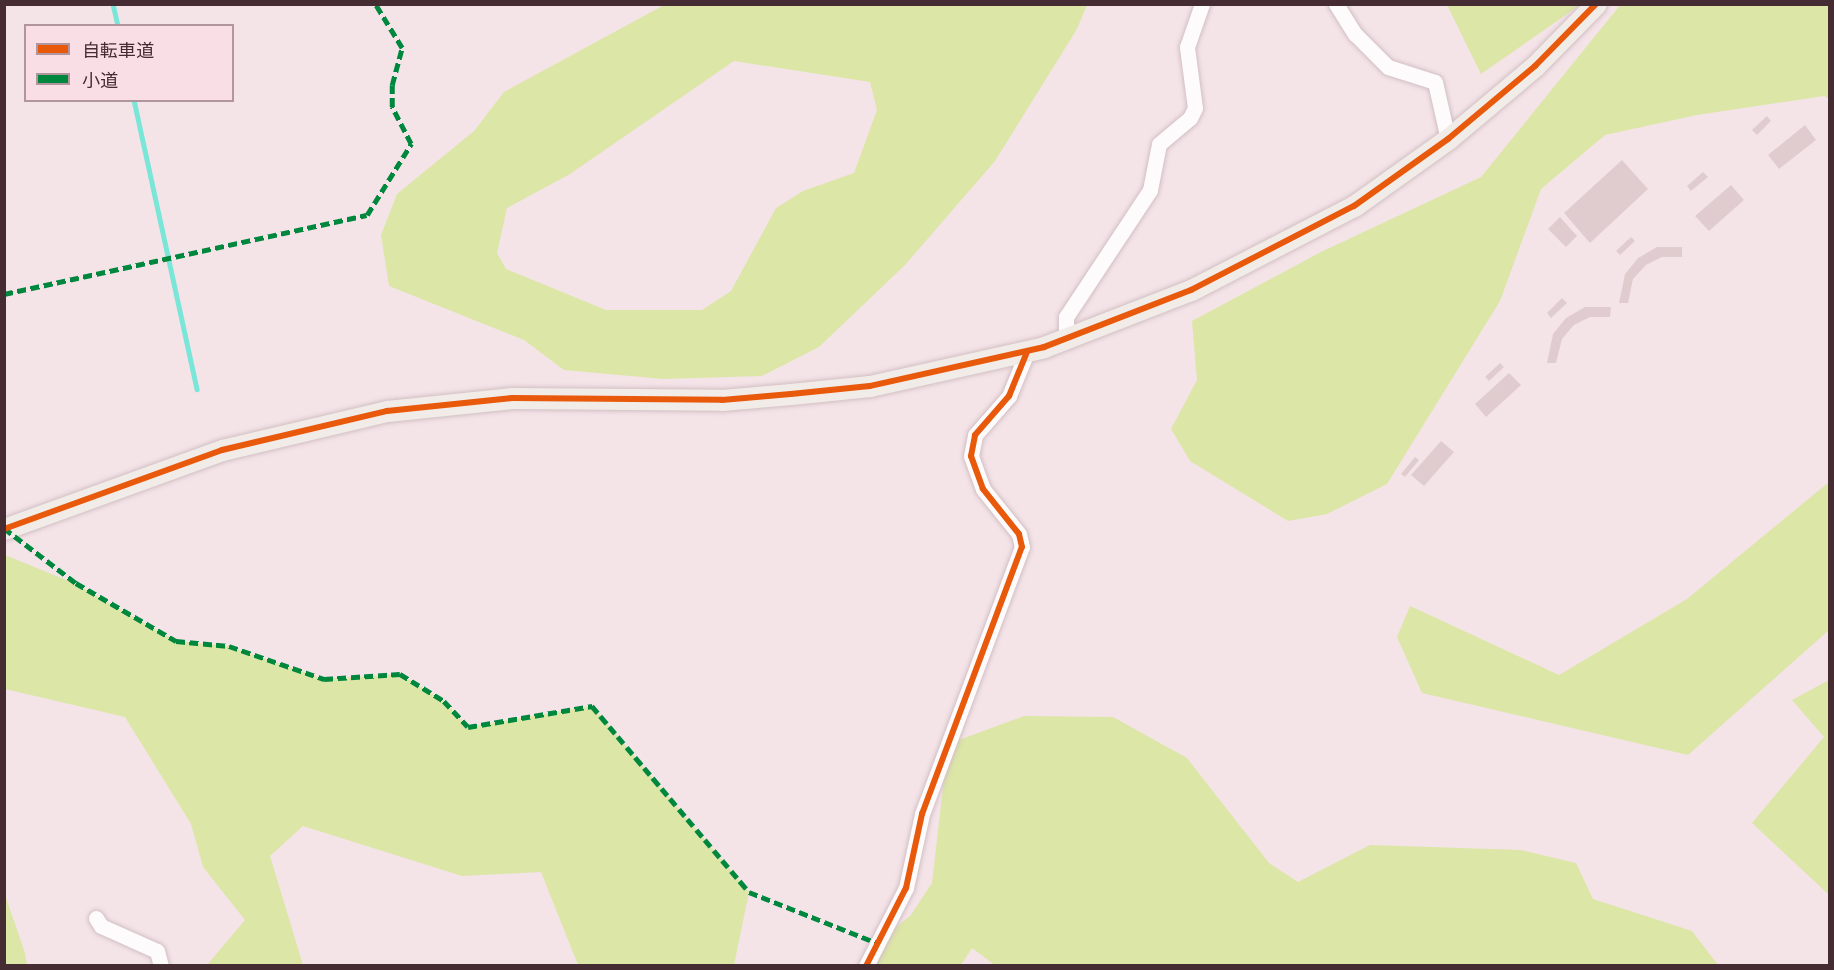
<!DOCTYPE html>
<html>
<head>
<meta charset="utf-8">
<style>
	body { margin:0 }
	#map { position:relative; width:1834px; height:970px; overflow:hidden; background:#f4e4e8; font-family:"Space Grotesk","Noto Sans JP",sans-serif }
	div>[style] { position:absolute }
	.green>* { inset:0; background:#dce6a6 }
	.stream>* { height:4.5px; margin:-2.25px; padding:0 2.25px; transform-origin:2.25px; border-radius:2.25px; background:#7ae6d8 }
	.building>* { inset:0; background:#e0ccce }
	.roads { filter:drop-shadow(0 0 2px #d2bfc4) drop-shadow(0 0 2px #d2bfc4) }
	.street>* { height:15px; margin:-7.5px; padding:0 7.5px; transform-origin:7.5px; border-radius:7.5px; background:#fdfbfc }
	.secondary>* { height:21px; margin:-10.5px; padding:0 10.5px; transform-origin:10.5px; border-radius:10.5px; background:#f2ece8 }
	.quiet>* { height:4.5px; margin-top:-2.25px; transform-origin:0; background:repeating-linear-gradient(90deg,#00873e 0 9px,transparent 0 13.5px) }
	.cycleway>* { height:6px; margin:-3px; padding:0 3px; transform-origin:3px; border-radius:3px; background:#e8590c }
	span { translate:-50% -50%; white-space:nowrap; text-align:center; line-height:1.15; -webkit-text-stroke:6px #fadee5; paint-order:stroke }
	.frame { position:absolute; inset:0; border:6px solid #452b32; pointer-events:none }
	.legend { position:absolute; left:24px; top:24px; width:210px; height:78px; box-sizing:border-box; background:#fadee5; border:2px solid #b2969d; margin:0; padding:8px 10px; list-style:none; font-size:18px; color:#452b32 }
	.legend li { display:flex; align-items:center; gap:12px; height:30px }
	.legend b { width:30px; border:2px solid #b2969d }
</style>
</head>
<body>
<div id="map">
	<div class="green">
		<i style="clip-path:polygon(1621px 4px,1829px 5px,1829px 99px,1824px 96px,1697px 115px,1605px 135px,1541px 189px,1500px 301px,1387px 484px,1327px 514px,1288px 521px,1190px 461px,1171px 429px,1197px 380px,1192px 321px,1321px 252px,1481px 177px)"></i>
		<i style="clip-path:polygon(evenodd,664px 5px,664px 4px,1087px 5px,1077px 29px,995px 161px,905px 265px,819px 347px,762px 376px,663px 379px,564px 370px,524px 340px,389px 286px,381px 235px,397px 194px,474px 131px,504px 92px,664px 5px,734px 61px,870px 82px,877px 110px,854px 173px,803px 191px,776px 208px,731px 291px,702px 310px,606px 310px,506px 269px,497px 253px,507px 208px,570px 174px,734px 61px)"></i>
		<i style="clip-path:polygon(1447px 5px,1580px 5px,1481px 74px)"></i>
		<i style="clip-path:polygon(1829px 482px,1829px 630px,1688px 755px,1422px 693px,1397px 637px,1410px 606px,1559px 675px,1687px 599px)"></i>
		<i style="clip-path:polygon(5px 555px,76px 584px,176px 641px,229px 646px,324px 679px,400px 674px,444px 701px,468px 727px,592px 706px,749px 892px,734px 965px,578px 965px,541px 872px,462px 876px,303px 826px,270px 856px,303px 965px,207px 965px,245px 920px,203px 867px,191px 824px,125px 717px,5px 689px)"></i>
		<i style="clip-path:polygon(1829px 680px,1829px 895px,1752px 823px,1824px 737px,1792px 700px)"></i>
		<i style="clip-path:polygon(1024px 716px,1113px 717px,1187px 758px,1269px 863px,1298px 882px,1370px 845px,1521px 850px,1576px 863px,1593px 899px,1692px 931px,1718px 965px,996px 966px,972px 948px,961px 965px,866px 966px,877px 943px,911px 915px,932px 883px,948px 744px)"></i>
		<i style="clip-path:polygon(5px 895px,25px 953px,27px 965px,5px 965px)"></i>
	</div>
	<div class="stream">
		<i style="left:113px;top:4px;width:23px;rotate:77deg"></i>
		<i style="left:134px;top:100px;width:296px;rotate:77.7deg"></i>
	</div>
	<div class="building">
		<i style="clip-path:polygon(1767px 116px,1771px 121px,1757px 135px,1752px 130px)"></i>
		<i style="clip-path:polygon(1805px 125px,1816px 140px,1779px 169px,1768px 155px)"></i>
		<i style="clip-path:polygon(1622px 160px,1648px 189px,1590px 243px,1564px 213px)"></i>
		<i style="clip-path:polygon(1703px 172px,1708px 177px,1691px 191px,1687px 186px)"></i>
		<i style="clip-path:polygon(1731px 185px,1744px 200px,1709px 231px,1695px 216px)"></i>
		<i style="clip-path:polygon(1560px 217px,1577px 236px,1566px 247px,1548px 229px)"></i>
		<i style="clip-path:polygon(1631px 237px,1635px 241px,1620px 255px,1616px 251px)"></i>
		<i style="clip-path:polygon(1657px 247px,1682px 247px,1682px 257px,1662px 257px,1646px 265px,1633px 279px,1628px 303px,1619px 303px,1625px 274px,1638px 258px)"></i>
		<i style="clip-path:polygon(1562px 298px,1567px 303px,1551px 318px,1547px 313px)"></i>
		<i style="clip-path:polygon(1585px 307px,1611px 307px,1610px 317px,1590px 317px,1574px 325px,1562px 339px,1556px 363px,1547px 363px,1553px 334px,1566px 318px)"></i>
		<i style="clip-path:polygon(1500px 363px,1504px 367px,1489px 381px,1485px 377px)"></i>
		<i style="clip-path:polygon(1509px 373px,1521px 385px,1486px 417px,1475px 404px)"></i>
		<i style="clip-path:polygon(1441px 441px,1454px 452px,1424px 486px,1411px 475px)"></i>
		<i style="clip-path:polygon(1415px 457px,1419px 460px,1405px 477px,1401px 474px)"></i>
	</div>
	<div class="roads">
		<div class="street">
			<i style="left:1336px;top:4px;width:36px;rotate:58deg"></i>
			<i style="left:1355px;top:34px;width:47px;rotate:45deg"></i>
			<i style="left:1388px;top:67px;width:49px;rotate:17.7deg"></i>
			<i style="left:1435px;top:82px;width:58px;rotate:77.2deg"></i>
			<i style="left:1066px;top:340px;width:23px;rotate:-90deg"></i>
			<i style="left:1066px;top:317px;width:152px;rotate:-56.5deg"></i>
			<i style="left:1150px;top:190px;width:47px;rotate:-78.9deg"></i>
			<i style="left:1159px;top:144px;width:40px;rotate:-40deg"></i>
			<i style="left:1190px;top:118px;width:11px;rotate:-63deg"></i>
			<i style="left:1195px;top:108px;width:62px;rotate:-97.5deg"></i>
			<i style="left:1187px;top:47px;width:46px;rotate:-70.8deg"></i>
			<i style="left:96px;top:918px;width:9px;rotate:58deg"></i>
			<i style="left:101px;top:926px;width:61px;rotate:24.1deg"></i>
			<i style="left:157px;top:951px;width:16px;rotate:75deg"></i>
			<i style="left:866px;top:966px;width:88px;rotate:-62.9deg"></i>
			<i style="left:906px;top:888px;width:76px;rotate:-77.8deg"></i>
			<i style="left:922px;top:814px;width:285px;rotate:-69.5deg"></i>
			<i style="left:1022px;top:547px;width:13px;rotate:-103deg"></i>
			<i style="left:1019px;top:534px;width:58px;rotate:-128.7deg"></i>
			<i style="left:983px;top:489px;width:35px;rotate:-110deg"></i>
			<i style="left:971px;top:456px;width:21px;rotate:-79deg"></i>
			<i style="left:975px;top:435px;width:52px;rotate:-48.9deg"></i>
			<i style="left:1009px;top:396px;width:48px;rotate:-67.8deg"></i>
		</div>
		<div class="secondary">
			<i style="left:4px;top:529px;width:232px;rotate:-19.9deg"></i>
			<i style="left:222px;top:450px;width:170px;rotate:-13.3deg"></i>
			<i style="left:387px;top:411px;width:126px;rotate:-5.9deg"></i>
			<i style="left:512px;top:398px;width:210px;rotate:0.5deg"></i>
			<i style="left:722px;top:400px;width:69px;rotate:-5deg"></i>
			<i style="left:791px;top:394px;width:79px;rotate:-5.8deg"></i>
			<i style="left:870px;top:386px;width:178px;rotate:-12.6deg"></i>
			<i style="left:1044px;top:347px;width:158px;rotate:-21.2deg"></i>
			<i style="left:1191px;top:290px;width:183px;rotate:-27.3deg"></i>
			<i style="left:1354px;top:206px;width:115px;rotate:-35.5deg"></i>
			<i style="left:1448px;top:139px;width:114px;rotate:-40deg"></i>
			<i style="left:1535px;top:66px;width:87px;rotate:-45.5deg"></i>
		</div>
	</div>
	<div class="quiet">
		<i style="left:4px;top:294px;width:371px;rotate:-12.3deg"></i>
		<i style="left:367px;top:215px;width:84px;rotate:-58.2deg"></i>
		<i style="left:411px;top:144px;width:42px;rotate:-117.2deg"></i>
		<i style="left:392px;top:107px;width:22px;rotate:-90deg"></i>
		<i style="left:392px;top:85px;width:38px;rotate:-75deg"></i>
		<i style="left:402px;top:48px;width:52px;rotate:-121.5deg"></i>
		<i style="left:4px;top:528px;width:91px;rotate:37.4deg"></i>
		<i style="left:76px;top:583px;width:116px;rotate:30.1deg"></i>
		<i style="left:176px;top:641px;width:53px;rotate:5.4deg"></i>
		<i style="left:229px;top:646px;width:101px;rotate:19.2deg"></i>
		<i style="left:324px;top:679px;width:76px;rotate:-3.8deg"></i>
		<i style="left:400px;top:674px;width:52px;rotate:31.5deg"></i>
		<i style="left:444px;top:701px;width:35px;rotate:47deg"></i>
		<i style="left:468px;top:727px;width:126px;rotate:-9.6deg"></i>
		<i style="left:592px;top:706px;width:243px;rotate:49.8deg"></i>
		<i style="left:749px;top:892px;width:138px;rotate:21.7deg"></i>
	</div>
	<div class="cycleway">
		<i style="left:4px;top:529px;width:232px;rotate:-19.9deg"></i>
		<i style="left:222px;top:450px;width:170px;rotate:-13.3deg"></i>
		<i style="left:387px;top:411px;width:126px;rotate:-5.9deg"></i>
		<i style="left:512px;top:398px;width:210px;rotate:0.5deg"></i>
		<i style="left:722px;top:400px;width:69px;rotate:-5deg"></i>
		<i style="left:791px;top:394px;width:79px;rotate:-5.8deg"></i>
		<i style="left:870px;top:386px;width:178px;rotate:-12.6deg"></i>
		<i style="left:1044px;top:347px;width:158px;rotate:-21.2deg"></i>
		<i style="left:1191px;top:290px;width:183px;rotate:-27.3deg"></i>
		<i style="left:1354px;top:206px;width:115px;rotate:-35.5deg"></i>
		<i style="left:1448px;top:139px;width:114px;rotate:-40deg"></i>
		<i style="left:1535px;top:66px;width:87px;rotate:-45.5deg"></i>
		<i style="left:866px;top:966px;width:88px;rotate:-62.9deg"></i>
		<i style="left:906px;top:888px;width:76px;rotate:-77.8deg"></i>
		<i style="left:922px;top:814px;width:285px;rotate:-69.5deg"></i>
		<i style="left:1022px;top:547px;width:13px;rotate:-103deg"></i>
		<i style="left:1019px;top:534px;width:58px;rotate:-128.7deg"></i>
		<i style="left:983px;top:489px;width:35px;rotate:-110deg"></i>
		<i style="left:971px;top:456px;width:21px;rotate:-79deg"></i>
		<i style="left:975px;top:435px;width:52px;rotate:-48.9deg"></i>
		<i style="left:1009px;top:396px;width:48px;rotate:-67.8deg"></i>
	</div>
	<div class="frame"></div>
	<ul class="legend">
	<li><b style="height:8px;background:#e8590c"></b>自転車道</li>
	<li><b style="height:8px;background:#00873e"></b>小道</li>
	</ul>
</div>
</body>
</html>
